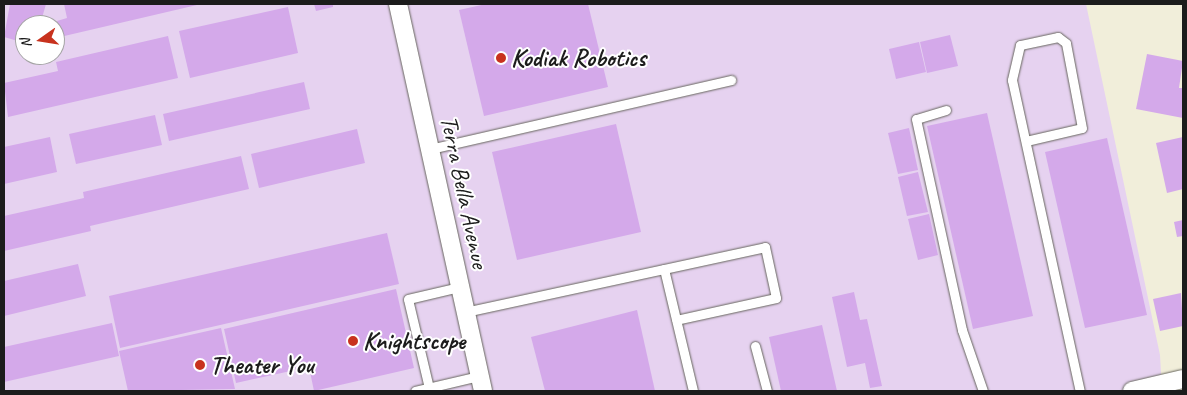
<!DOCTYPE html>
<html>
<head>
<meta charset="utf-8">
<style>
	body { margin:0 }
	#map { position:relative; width:1187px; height:395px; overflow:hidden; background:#f1eeda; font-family:Caveat,sans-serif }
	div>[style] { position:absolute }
	.built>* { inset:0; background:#e6d2f0 }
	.building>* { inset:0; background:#d4a9ea }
	.roads { filter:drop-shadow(0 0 1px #67665e) drop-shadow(0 0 1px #67665e) }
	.service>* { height:9px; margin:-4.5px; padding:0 4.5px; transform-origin:4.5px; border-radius:4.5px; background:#fff }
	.minor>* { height:18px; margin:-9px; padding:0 9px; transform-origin:9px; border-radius:9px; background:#fff }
	.dots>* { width:14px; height:14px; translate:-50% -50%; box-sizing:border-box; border:2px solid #fff; border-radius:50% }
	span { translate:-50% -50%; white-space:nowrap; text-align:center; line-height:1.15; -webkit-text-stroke:4px #fff; paint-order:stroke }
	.poi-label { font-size:25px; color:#1c1c1c; font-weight:700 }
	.left { translate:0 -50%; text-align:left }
	.street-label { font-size:25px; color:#1c1c1c }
	.frame { position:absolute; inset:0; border:5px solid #1c1c1c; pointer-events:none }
	.north { position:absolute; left:15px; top:15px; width:50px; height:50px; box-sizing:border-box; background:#fff; border:1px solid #a4a4a4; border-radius:50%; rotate:257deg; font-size:14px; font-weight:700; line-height:20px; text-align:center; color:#1c1c1c }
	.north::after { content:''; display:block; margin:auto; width:18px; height:22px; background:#c8321e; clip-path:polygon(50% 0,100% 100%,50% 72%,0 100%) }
</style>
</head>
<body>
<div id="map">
	<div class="built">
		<i style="clip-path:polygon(evenodd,4px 4px,1086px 4px,1160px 355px,1162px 391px,4px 391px,4px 4px,25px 25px,55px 25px,55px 55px,25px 55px,25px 25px)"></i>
	</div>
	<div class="building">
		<i style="clip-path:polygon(10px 4px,46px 4px,40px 25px,25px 25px,25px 43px,4px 37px)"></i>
		<i style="clip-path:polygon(64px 4px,196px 4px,197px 5px,60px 37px,57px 21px,67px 18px)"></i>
		<i style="clip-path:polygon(314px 4px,333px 4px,333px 7px,316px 11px)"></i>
		<i style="clip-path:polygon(486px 4px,588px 4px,608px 87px,484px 116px,459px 10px)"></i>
		<i style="clip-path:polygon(288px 7px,298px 53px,190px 78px,179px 31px)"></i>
		<i style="clip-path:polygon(950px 35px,958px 66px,927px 73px,920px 42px)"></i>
		<i style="clip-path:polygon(168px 36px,178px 78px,8px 117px,4px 83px,58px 71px,56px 62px)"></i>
		<i style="clip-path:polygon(919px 42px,926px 72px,896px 79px,889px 49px)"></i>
		<i style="clip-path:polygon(1147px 54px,1183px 61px,1179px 88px,1183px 88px,1183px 118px,1136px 109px)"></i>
		<i style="clip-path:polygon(304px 82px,310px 109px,169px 141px,163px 114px)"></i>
		<i style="clip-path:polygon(987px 113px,1033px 316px,973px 329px,927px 126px)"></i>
		<i style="clip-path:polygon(155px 115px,162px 145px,76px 164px,69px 134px)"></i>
		<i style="clip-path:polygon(616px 124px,641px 232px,517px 260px,492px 152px)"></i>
		<i style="clip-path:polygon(909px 128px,918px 170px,898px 174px,888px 133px)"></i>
		<i style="clip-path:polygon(357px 129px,365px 163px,259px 188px,251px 154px)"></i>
		<i style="clip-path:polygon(50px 137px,57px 172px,4px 184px,4px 147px)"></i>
		<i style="clip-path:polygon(1183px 137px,1183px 189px,1167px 193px,1156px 143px)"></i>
		<i style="clip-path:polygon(1107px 138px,1147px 315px,1085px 328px,1045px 152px)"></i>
		<i style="clip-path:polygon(241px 156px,249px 189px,90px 226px,91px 231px,4px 251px,4px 216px,84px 198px,83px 192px)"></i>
		<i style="clip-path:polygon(918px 172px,928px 212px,907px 216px,898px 177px)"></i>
		<i style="clip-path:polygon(929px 214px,938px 255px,918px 260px,908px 219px)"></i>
		<i style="clip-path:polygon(1183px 220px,1183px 236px,1177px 237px,1174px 222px)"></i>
		<i style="clip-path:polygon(387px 233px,399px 284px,120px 348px,109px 296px)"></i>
		<i style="clip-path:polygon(78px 264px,86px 296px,4px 316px,4px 281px)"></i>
		<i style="clip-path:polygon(396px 289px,414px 368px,314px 391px,309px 367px,236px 383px,224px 329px)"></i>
		<i style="clip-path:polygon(854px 292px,860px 320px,867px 319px,882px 386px,870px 388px,865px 363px,847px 367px,832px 297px)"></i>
		<i style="clip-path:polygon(1181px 293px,1183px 326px,1160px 331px,1153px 299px)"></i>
		<i style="clip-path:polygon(637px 310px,655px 391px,545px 391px,531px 337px)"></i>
		<i style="clip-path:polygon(112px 323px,119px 356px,4px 382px,4px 347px)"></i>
		<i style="clip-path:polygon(822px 325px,837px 391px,781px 391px,769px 337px)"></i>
		<i style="clip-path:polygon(221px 328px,235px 389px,128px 391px,119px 351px)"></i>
	</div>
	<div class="roads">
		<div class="service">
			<i style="left:946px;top:110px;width:31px;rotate:163deg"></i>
			<i style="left:916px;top:119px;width:216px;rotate:77.7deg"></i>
			<i style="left:962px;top:330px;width:65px;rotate:71deg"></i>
			<i style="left:1026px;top:141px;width:57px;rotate:-13.1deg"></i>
			<i style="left:1082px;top:128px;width:86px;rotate:-100.7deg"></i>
			<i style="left:1066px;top:43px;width:10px;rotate:-143deg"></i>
			<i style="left:1058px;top:37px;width:39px;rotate:168deg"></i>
			<i style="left:1020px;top:45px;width:36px;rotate:103deg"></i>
			<i style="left:1012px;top:80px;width:318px;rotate:77.7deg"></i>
			<i style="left:430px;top:149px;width:309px;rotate:-12.9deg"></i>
			<i style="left:664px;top:269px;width:125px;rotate:76.6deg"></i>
			<i style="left:465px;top:312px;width:307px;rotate:-12.2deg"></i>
			<i style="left:765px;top:247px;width:52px;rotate:77.8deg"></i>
			<i style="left:776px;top:298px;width:102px;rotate:167.6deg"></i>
			<i style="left:755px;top:346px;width:47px;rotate:75.1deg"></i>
			<i style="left:429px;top:388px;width:91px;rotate:-103.3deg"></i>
			<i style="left:408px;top:299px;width:52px;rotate:-13.2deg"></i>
			<i style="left:415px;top:391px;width:66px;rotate:-13.2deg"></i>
		</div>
		<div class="minor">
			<i style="left:398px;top:4px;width:396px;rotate:77.6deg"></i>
			<i style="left:1132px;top:391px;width:52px;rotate:-13.2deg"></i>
		</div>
	</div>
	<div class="dots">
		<i style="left:501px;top:58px;background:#c8321e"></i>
		<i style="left:353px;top:341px;background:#c8321e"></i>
		<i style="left:200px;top:365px;background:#c8321e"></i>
	</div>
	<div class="poi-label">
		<span class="left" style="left:511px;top:58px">Kodiak Robotics</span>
		<span class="left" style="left:363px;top:341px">Knightscope</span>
		<span class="left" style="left:210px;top:365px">Theater You</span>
	</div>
	<div class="street-label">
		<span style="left:464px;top:192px;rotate:78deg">Terra Bella Avenue</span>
	</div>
	<div class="frame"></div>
	<div class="north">N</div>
</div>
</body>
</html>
